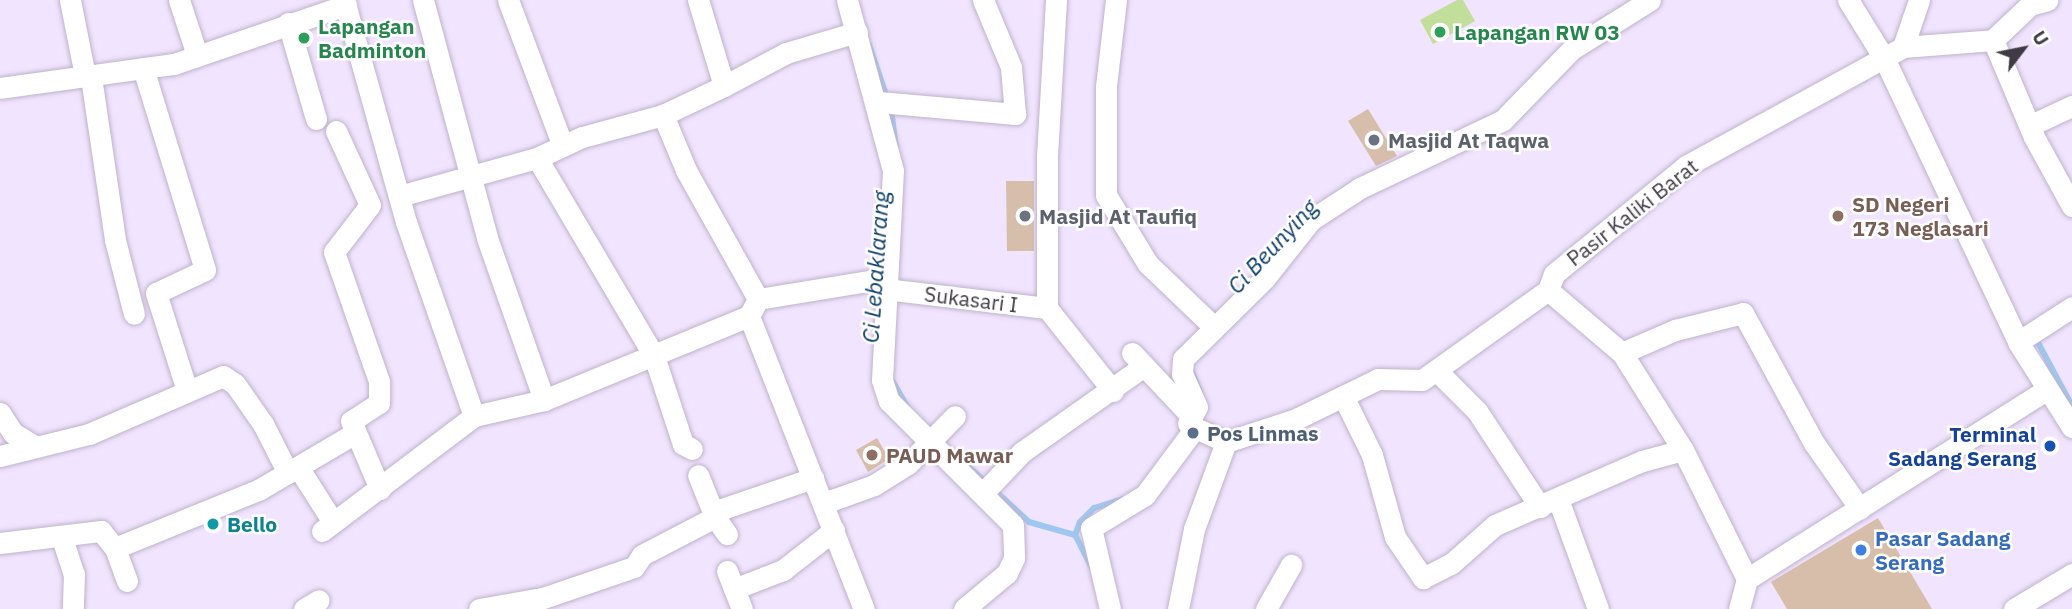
<!DOCTYPE html>
<html>
<head>
<meta charset="utf-8">
<style>
	body { margin:0 }
	#map { position:relative; width:2072px; height:609px; overflow:hidden; background:#f1e4fe; font-family:"IBM Plex Sans",sans-serif }
	div>[style] { position:absolute }
	.green>* { inset:0; background:#c1df9b }
	.stream>* { height:6px; margin:-3px; padding:0 3px; transform-origin:3px; border-radius:3px; background:#9fc7f0 }
	.building>* { inset:0; background:#d6beaa }
	.roads { filter:drop-shadow(0 0 2px #bfb2cb) drop-shadow(0 0 2px #bfb2cb) }
	.street>* { height:21px; margin:-10.5px; padding:0 10.5px; transform-origin:10.5px; border-radius:10.5px; background:#fff }
	.dots>* { width:19px; height:19px; translate:-50% -50%; box-sizing:border-box; border:4px solid #fff; border-radius:50% }
	span { translate:-50% -50%; white-space:nowrap; text-align:center; line-height:1.15; -webkit-text-stroke:5px #fff; paint-order:stroke }
	.leisure-label { font-size:21px; color:#27864d; font-weight:700 }
	.left { translate:0 -50%; text-align:left }
	.worship-label { font-size:21px; color:#5b616d; font-weight:700 }
	.education-label { font-size:21px; color:#785e54; font-weight:700 }
	.street-label { font-size:21px; color:#3f3a44 }
	.service-label { font-size:21px; color:#4e5e75; font-weight:700 }
	.transit-label { font-size:21px; color:#164399; font-weight:700 }
	.right { translate:-100% -50%; text-align:right }
	.culture-label { font-size:21px; color:#0d838f; font-weight:700 }
	.shop-label { font-size:21px; color:#366cbe; font-weight:700 }
	.water-label { font-size:23px; color:#0b3e69; font-style:italic }
	.north { position:absolute; left:1988px; top:14px; width:70px; height:70px; -webkit-text-stroke:5px #fff; paint-order:stroke; rotate:58deg; font-size:19px; font-weight:700; line-height:28px; text-align:center; color:#3f3a44 }
	.north::after { content:''; display:block; margin:auto; width:24px; height:32px; background:#3f3a44; clip-path:polygon(50% 0,100% 100%,50% 72%,0 100%) }
</style>
</head>
<body>
<div id="map">
	<div class="green">
		<i style="clip-path:polygon(1457px 0,1463px 0,1475px 21px,1433px 44px,1420px 20px)"></i>
	</div>
	<div class="stream">
		<i style="left:869px;top:45px;width:56px;rotate:71.2deg"></i>
		<i style="left:891px;top:108px;width:38px;rotate:83deg"></i>
		<i style="left:2035px;top:337px;width:78px;rotate:61.8deg"></i>
		<i style="left:1190px;top:367px;width:27px;rotate:68deg"></i>
		<i style="left:893px;top:382px;width:28px;rotate:60deg"></i>
		<i style="left:969px;top:467px;width:81px;rotate:42.5deg"></i>
		<i style="left:1029px;top:522px;width:48px;rotate:15.8deg"></i>
		<i style="left:1092px;top:568px;width:37px;rotate:-117deg"></i>
		<i style="left:1075px;top:535px;width:14px;rotate:-69deg"></i>
		<i style="left:1080px;top:522px;width:20px;rotate:-45deg"></i>
		<i style="left:1094px;top:508px;width:30px;rotate:-17deg"></i>
	</div>
	<div class="building">
		<i style="clip-path:polygon(1368px 109px,1397px 156px,1376px 166px,1348px 121px)"></i>
		<i style="clip-path:polygon(1006px 181px,1034px 181px,1034px 251px,1007px 251px)"></i>
		<i style="clip-path:polygon(877px 438px,889px 459px,868px 472px,856px 450px)"></i>
		<i style="clip-path:polygon(1878px 518px,1932px 609px,1787px 609px,1771px 582px)"></i>
	</div>
	<div class="roads">
		<div class="street">
			<i style="left:70px;top:0;width:77px;rotate:78.8deg"></i>
			<i style="left:179px;top:0;width:58px;rotate:71.9deg"></i>
			<i style="left:344px;top:0;width:230px;rotate:74.4deg"></i>
			<i style="left:406px;top:222px;width:206px;rotate:70.7deg"></i>
			<i style="left:423px;top:0;width:246px;rotate:74.9deg"></i>
			<i style="left:487px;top:238px;width:172px;rotate:70.6deg"></i>
			<i style="left:508px;top:0;width:154px;rotate:69.4deg"></i>
			<i style="left:847px;top:0;width:176px;rotate:74.9deg"></i>
			<i style="left:893px;top:170px;width:210px;rotate:93deg"></i>
			<i style="left:882px;top:380px;width:22px;rotate:72deg"></i>
			<i style="left:889px;top:401px;width:175px;rotate:45deg"></i>
			<i style="left:1013px;top:525px;width:33px;rotate:88deg"></i>
			<i style="left:1014px;top:558px;width:17px;rotate:115deg"></i>
			<i style="left:1007px;top:573px;width:56px;rotate:140.1deg"></i>
			<i style="left:1056px;top:0;width:155px;rotate:93.3deg"></i>
			<i style="left:1047px;top:155px;width:153px;rotate:90deg"></i>
			<i style="left:1047px;top:308px;width:106px;rotate:51.5deg"></i>
			<i style="left:1116px;top:0;width:88px;rotate:96.6deg"></i>
			<i style="left:1106px;top:87px;width:108px;rotate:90deg"></i>
			<i style="left:1106px;top:195px;width:81px;rotate:58.7deg"></i>
			<i style="left:1148px;top:264px;width:91px;rotate:43.7deg"></i>
			<i style="left:1848px;top:0;width:68px;rotate:58.2deg"></i>
			<i style="left:1884px;top:58px;width:314px;rotate:64.7deg"></i>
			<i style="left:2018px;top:342px;width:101px;rotate:57.6deg"></i>
			<i style="left:288px;top:23px;width:100px;rotate:73.7deg"></i>
			<i style="left:1993px;top:40px;width:105px;rotate:67.1deg"></i>
			<i style="left:2034px;top:137px;width:79px;rotate:61.2deg"></i>
			<i style="left:1903px;top:47px;width:50px;rotate:-71.2deg"></i>
			<i style="left:143px;top:68px;width:211px;rotate:72.9deg"></i>
			<i style="left:205px;top:270px;width:54px;rotate:154.9deg"></i>
			<i style="left:156px;top:293px;width:103px;rotate:72.4deg"></i>
			<i style="left:91px;top:77px;width:165px;rotate:81.6deg"></i>
			<i style="left:115px;top:240px;width:76px;rotate:75.6deg"></i>
			<i style="left:724px;top:86px;width:70px;rotate:-28deg"></i>
			<i style="left:786px;top:53px;width:74px;rotate:-16.5deg"></i>
			<i style="left:0;top:88px;width:176px;rotate:-7.9deg"></i>
			<i style="left:174px;top:64px;width:182px;rotate:-18.9deg"></i>
			<i style="left:879px;top:102px;width:137px;rotate:5deg"></i>
			<i style="left:1015px;top:114px;width:47px;rotate:-94.9deg"></i>
			<i style="left:1011px;top:67px;width:73px;rotate:-112.7deg"></i>
			<i style="left:663px;top:115px;width:84px;rotate:164.8deg"></i>
			<i style="left:582px;top:137px;width:50px;rotate:155deg"></i>
			<i style="left:537px;top:158px;width:230px;rotate:59.4deg"></i>
			<i style="left:654px;top:356px;width:93px;rotate:71.8deg"></i>
			<i style="left:683px;top:444px;width:10px;rotate:29deg"></i>
			<i style="left:2031px;top:125px;width:45px;rotate:-24.9deg"></i>
			<i style="left:336px;top:131px;width:81px;rotate:65.3deg"></i>
			<i style="left:370px;top:205px;width:59px;rotate:127.5deg"></i>
			<i style="left:334px;top:252px;width:137px;rotate:70.8deg"></i>
			<i style="left:379px;top:381px;width:22px;rotate:90deg"></i>
			<i style="left:379px;top:403px;width:33px;rotate:147deg"></i>
			<i style="left:351px;top:421px;width:74px;rotate:66.9deg"></i>
			<i style="left:399px;top:196px;width:143px;rotate:-15.4deg"></i>
			<i style="left:885px;top:289px;width:163px;rotate:6.7deg"></i>
			<i style="left:1548px;top:290px;width:97px;rotate:40.4deg"></i>
			<i style="left:1622px;top:353px;width:115px;rotate:57.8deg"></i>
			<i style="left:1683px;top:450px;width:144px;rotate:63.6deg"></i>
			<i style="left:1747px;top:579px;width:31px;rotate:105deg"></i>
			<i style="left:758px;top:299px;width:130px;rotate:-9.3deg"></i>
			<i style="left:749px;top:316px;width:315px;rotate:68.6deg"></i>
			<i style="left:2018px;top:342px;width:64px;rotate:-32.9deg"></i>
			<i style="left:1132px;top:353px;width:88px;rotate:46.8deg"></i>
			<i style="left:1622px;top:353px;width:58px;rotate:-23.5deg"></i>
			<i style="left:1675px;top:330px;width:70px;rotate:-14deg"></i>
			<i style="left:1743px;top:313px;width:148px;rotate:61.4deg"></i>
			<i style="left:1814px;top:443px;width:80px;rotate:55.1deg"></i>
			<i style="left:1437px;top:371px;width:57px;rotate:45deg"></i>
			<i style="left:1477px;top:411px;width:115px;rotate:56.7deg"></i>
			<i style="left:1343px;top:396px;width:66px;rotate:63.8deg"></i>
			<i style="left:1372px;top:455px;width:85px;rotate:74.3deg"></i>
			<i style="left:1395px;top:537px;width:50px;rotate:55.7deg"></i>
			<i style="left:1423px;top:578px;width:31px;rotate:-27deg"></i>
			<i style="left:1451px;top:564px;width:59px;rotate:-41.6deg"></i>
			<i style="left:1495px;top:525px;width:160px;rotate:-23.5deg"></i>
			<i style="left:1642px;top:461px;width:42px;rotate:-15deg"></i>
			<i style="left:0;top:413px;width:24px;rotate:57deg"></i>
			<i style="left:13px;top:433px;width:27px;rotate:31deg"></i>
			<i style="left:1188px;top:423px;width:18px;rotate:-61deg"></i>
			<i style="left:1197px;top:407px;width:36px;rotate:-114deg"></i>
			<i style="left:1182px;top:374px;width:15px;rotate:-86deg"></i>
			<i style="left:1183px;top:359px;width:115px;rotate:-44.6deg"></i>
			<i style="left:1265px;top:278px;width:74px;rotate:-51.6deg"></i>
			<i style="left:1311px;top:220px;width:59px;rotate:-33.1deg"></i>
			<i style="left:1360px;top:188px;width:158px;rotate:-25.4deg"></i>
			<i style="left:1503px;top:120px;width:99px;rotate:-45.8deg"></i>
			<i style="left:1572px;top:49px;width:92px;rotate:-32.1deg"></i>
			<i style="left:1193px;top:427px;width:36px;rotate:24deg"></i>
			<i style="left:1226px;top:442px;width:74px;rotate:-18.2deg"></i>
			<i style="left:1296px;top:419px;width:91px;rotate:-26deg"></i>
			<i style="left:1378px;top:379px;width:44px;rotate:1.3deg"></i>
			<i style="left:1422px;top:380px;width:155px;rotate:-35.5deg"></i>
			<i style="left:1548px;top:290px;width:17px;rotate:-69deg"></i>
			<i style="left:1554px;top:274px;width:171px;rotate:-39.3deg"></i>
			<i style="left:1686px;top:166px;width:247px;rotate:-28.7deg"></i>
			<i style="left:1903px;top:47px;width:90px;rotate:-4.4deg"></i>
			<i style="left:1993px;top:40px;width:51px;rotate:-43.4deg"></i>
			<i style="left:2030px;top:5px;width:18px;rotate:-16deg"></i>
			<i style="left:0;top:456px;width:92px;rotate:-13.9deg"></i>
			<i style="left:89px;top:434px;width:146px;rotate:-23.4deg"></i>
			<i style="left:223px;top:376px;width:14px;rotate:34deg"></i>
			<i style="left:235px;top:384px;width:49px;rotate:55deg"></i>
			<i style="left:263px;top:424px;width:55px;rotate:63deg"></i>
			<i style="left:298px;top:467px;width:65px;rotate:57.5deg"></i>
			<i style="left:985px;top:491px;width:54px;rotate:-46.5deg"></i>
			<i style="left:1022px;top:452px;width:149px;rotate:-35.2deg"></i>
			<i style="left:1558px;top:499px;width:117px;rotate:70deg"></i>
			<i style="left:824px;top:503px;width:53px;rotate:-19.8deg"></i>
			<i style="left:874px;top:485px;width:40px;rotate:-32deg"></i>
			<i style="left:908px;top:464px;width:67px;rotate:-45.6deg"></i>
			<i style="left:713px;top:512px;width:106px;rotate:-18.8deg"></i>
			<i style="left:715px;top:517px;width:21px;rotate:55deg"></i>
			<i style="left:322px;top:531px;width:191px;rotate:-37.1deg"></i>
			<i style="left:474px;top:416px;width:72px;rotate:-12.9deg"></i>
			<i style="left:544px;top:400px;width:222px;rotate:-22.3deg"></i>
			<i style="left:749px;top:316px;width:19px;rotate:-62deg"></i>
			<i style="left:758px;top:299px;width:148px;rotate:-119.2deg"></i>
			<i style="left:686px;top:170px;width:60px;rotate:-112.7deg"></i>
			<i style="left:663px;top:115px;width:68px;rotate:-25.4deg"></i>
			<i style="left:724px;top:86px;width:90px;rotate:-106.8deg"></i>
			<i style="left:62px;top:538px;width:38px;rotate:72deg"></i>
			<i style="left:74px;top:574px;width:35px;rotate:92deg"></i>
			<i style="left:0;top:543px;width:102px;rotate:-6.8deg"></i>
			<i style="left:101px;top:531px;width:22px;rotate:51deg"></i>
			<i style="left:115px;top:548px;width:157px;rotate:-22.1deg"></i>
			<i style="left:260px;top:489px;width:110px;rotate:-30.5deg"></i>
			<i style="left:115px;top:548px;width:35px;rotate:70deg"></i>
			<i style="left:727px;top:571px;width:41px;rotate:68.5deg"></i>
			<i style="left:1747px;top:579px;width:355px;rotate:-32.3deg"></i>
			<i style="left:734px;top:589px;width:53px;rotate:-21.2deg"></i>
			<i style="left:783px;top:570px;width:65px;rotate:-38.1deg"></i>
			<i style="left:304px;top:609px;width:17px;rotate:-31deg"></i>
			<i style="left:479px;top:609px;width:65px;rotate:-9.8deg"></i>
			<i style="left:543px;top:598px;width:96px;rotate:-18.8deg"></i>
			<i style="left:634px;top:567px;width:14px;rotate:-56deg"></i>
			<i style="left:642px;top:555px;width:82px;rotate:-27.5deg"></i>
			<i style="left:715px;top:517px;width:45px;rotate:-112deg"></i>
			<i style="left:1110px;top:609px;width:83px;rotate:-103.2deg"></i>
			<i style="left:1091px;top:528px;width:63px;rotate:-31.4deg"></i>
			<i style="left:1145px;top:495px;width:84px;rotate:-53.3deg"></i>
			<i style="left:1178px;top:609px;width:82px;rotate:-78.7deg"></i>
			<i style="left:1194px;top:529px;width:93px;rotate:-69.8deg"></i>
			<i style="left:1266px;top:609px;width:51px;rotate:-60.4deg"></i>
			<i style="left:2014px;top:609px;width:68px;rotate:-31.1deg"></i>
		</div>
	</div>
	<div class="dots">
		<i style="left:1440px;top:32px;background:#2e9e5b"></i>
		<i style="left:304px;top:38px;background:#2e9e5b"></i>
		<i style="left:1374px;top:140px;background:#6b7280"></i>
		<i style="left:1025px;top:216px;background:#6b7280"></i>
		<i style="left:1838px;top:216px;background:#8d6e63"></i>
		<i style="left:1193px;top:433px;background:#5c6f8a"></i>
		<i style="left:2050px;top:446px;background:#1a4fb4"></i>
		<i style="left:872px;top:455px;background:#8d6e63"></i>
		<i style="left:213px;top:524px;background:#0f9aa8"></i>
		<i style="left:1861px;top:550px;background:#3f7fe0"></i>
	</div>
	<div class="leisure-label">
		<span class="left" style="left:318px;top:38px">Lapangan<br>Badminton</span>
		<span class="left" style="left:1454px;top:32px">Lapangan RW 03</span>
	</div>
	<div class="worship-label">
		<span class="left" style="left:1388px;top:140px">Masjid At Taqwa</span>
		<span class="left" style="left:1039px;top:216px">Masjid At Taufiq</span>
	</div>
	<div class="education-label">
		<span class="left" style="left:1852px;top:216px">SD Negeri<br>173 Neglasari</span>
		<span class="left" style="left:886px;top:455px">PAUD Mawar</span>
	</div>
	<div class="street-label">
		<span style="left:1632px;top:212px;rotate:-38deg">Pasir Kaliki Barat</span>
		<span style="left:971px;top:299px;rotate:7deg">Sukasari I</span>
	</div>
	<div class="service-label">
		<span class="left" style="left:1207px;top:433px">Pos Linmas</span>
	</div>
	<div class="transit-label">
		<span class="right" style="left:2036px;top:446px">Terminal<br>Sadang Serang</span>
	</div>
	<div class="culture-label">
		<span class="left" style="left:227px;top:524px">Bello</span>
	</div>
	<div class="shop-label">
		<span class="left" style="left:1875px;top:550px">Pasar Sadang<br>Serang</span>
	</div>
	<div class="water-label">
		<span style="left:1272px;top:246px;rotate:-47deg">Ci Beunying</span>
		<span style="left:875px;top:267px;rotate:-86deg">Ci Lebaklarang</span>
	</div>
	<div class="north">U</div>
</div>
</body>
</html>
